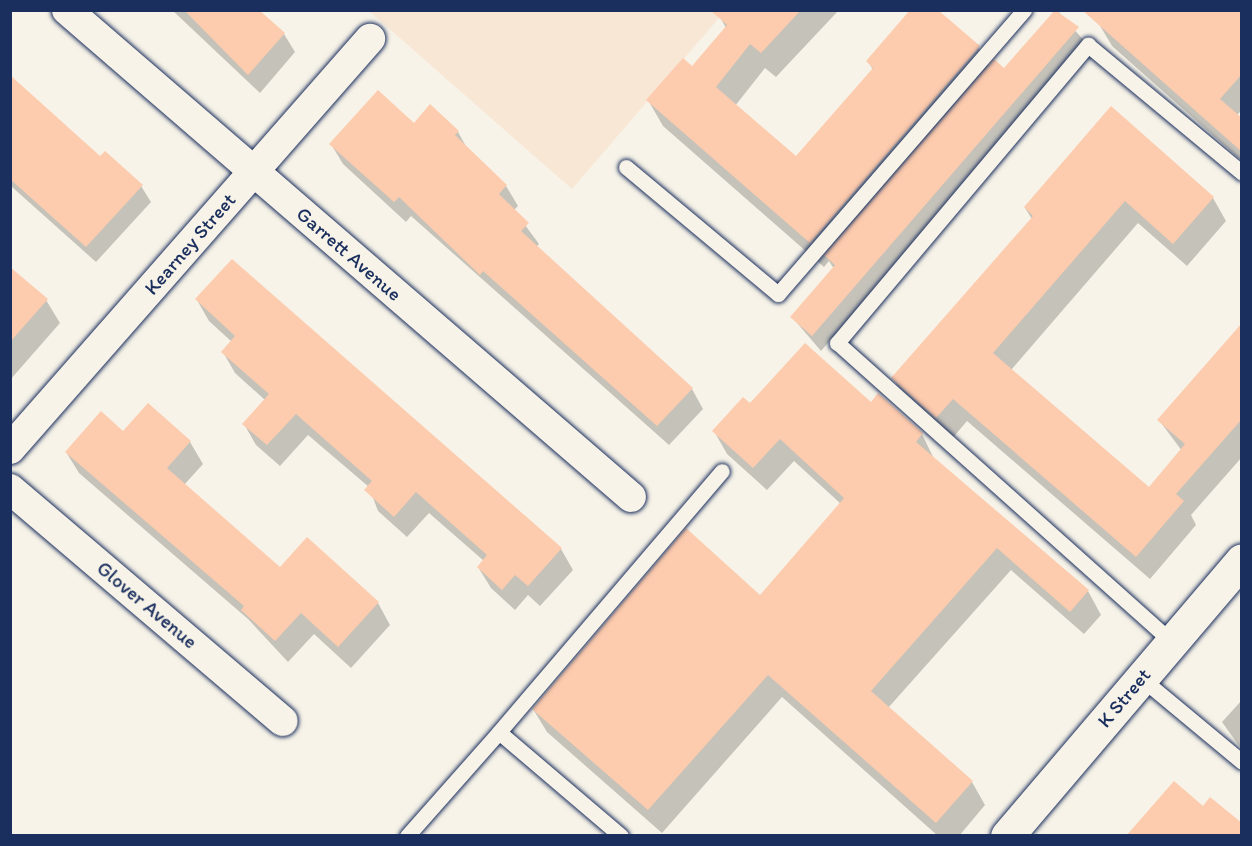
<!DOCTYPE html>
<html>
<head>
<meta charset="utf-8">
<style>
	body { margin:0 }
	#map { position:relative; width:1252px; height:846px; overflow:hidden; background:#f7f3e8; font-family:Itim,sans-serif }
	div>[style] { position:absolute }
	.built>* { inset:0; background:#f9e7d6 }
	.shadow>* { inset:0; background:#0003 }
	.building>* { inset:0; background:#fdcbad }
	.roads { filter:drop-shadow(0 0 2px #1b2f5e) drop-shadow(0 0 2px #1b2f5e) }
	.lane>* { height:15px; margin:-7.5px; padding:0 7.5px; transform-origin:7.5px; border-radius:7.5px; background:#f7f3e8 }
	.street>* { height:30px; margin:-15px; padding:0 15px; transform-origin:15px; border-radius:15px; background:#f7f3e8 }
	.secondary>* { height:33px; margin:-16.5px; padding:0 16.5px; transform-origin:16.5px; border-radius:16.5px; background:#f7f3e8 }
	span { translate:-50% -50%; white-space:nowrap; text-align:center; line-height:1.15; -webkit-text-stroke:4.5px #f7f3e8; paint-order:stroke }
	.street-label { font-size:20px; color:#1b2f5e }
	.frame { position:absolute; inset:0; border:12px solid #1b2f5e; pointer-events:none }
</style>
</head>
<body>
<div id="map">
	<div class="built">
		<i style="clip-path:polygon(369px 11px,725px 11px,572px 189px)"></i>
	</div>
	<div class="shadow">
		<i style="clip-path:polygon(172px 10px,257px 10px,284px 34px,295px 52px,260px 93px)"></i>
		<i style="clip-path:polygon(726px 10px,839px 10px,776px 77px,765px 68px,735px 106px,796px 158px,873px 70px,868px 61px,978px 47px,990px 67px,1004px 70px,1057px 10px,1087px 44px,821px 351px,792px 317px,834px 269px,829px 261px,824px 267px,663px 126px,648px 100px,692px 68px,726px 28px,720px 17px)"></i>
		<i style="clip-path:polygon(1242px 10px,1242px 110px,1237px 115px,1242px 120px,1242px 161px,1112px 46px,1099px 24px)"></i>
		<i style="clip-path:polygon(1111px 108px,1213px 198px,1226px 221px,1187px 266px,1138px 223px,1011px 370px,1150px 489px,1182px 451px,1159px 420px,1242px 325px,1242px 457px,1191px 515px,1196px 525px,1150px 579px,967px 421px,950px 441px,906px 401px,893px 378px,1032px 219px,1025px 208px)"></i>
		<i style="clip-path:polygon(414px 125px,458px 132px,468px 150px,506px 186px,518px 206px,514px 210px,539px 244px,536px 247px,692px 389px,703px 409px,669px 445px,411px 216px,406px 222px,343px 164px,331px 144px)"></i>
		<i style="clip-path:polygon(100px 158px,141px 186px,151px 202px,96px 262px,12px 187px,10px 162px)"></i>
		<i style="clip-path:polygon(10px 276px,46px 300px,60px 323px,10px 380px)"></i>
		<i style="clip-path:polygon(197px 300px,561px 549px,573px 570px,540px 606px,528px 595px,515px 610px,491px 588px,478px 567px,484px 561px,429px 513px,407px 537px,378px 511px,369px 487px,308px 435px,280px 466px,256px 445px,244px 424px,265px 400px,235px 373px,223px 352px,232px 342px,209px 321px)"></i>
		<i style="clip-path:polygon(878px 395px,922px 434px,934px 459px,1088px 591px,1101px 615px,1084px 634px,1011px 570px,888px 708px,972px 782px,985px 805px,959px 836px,938px 836px,782px 697px,662px 833px,547px 732px,533px 709px,760px 597px,841px 504px,794px 461px,767px 490px,727px 454px,714px 431px,750px 405px,871px 404px)"></i>
		<i style="clip-path:polygon(148px 405px,190px 442px,203px 464px,184px 485px,280px 570px,308px 539px,378px 603px,390px 625px,351px 668px,314px 634px,288px 662px,248px 619px,79px 473px,66px 452px,123px 433px)"></i>
		<i style="clip-path:polygon(1242px 700px,1242px 750px,1222px 722px)"></i>
	</div>
	<div class="building">
		<i style="clip-path:polygon(184px 10px,259px 10px,285px 33px,248px 75px)"></i>
		<i style="clip-path:polygon(710px 10px,801px 10px,761px 53px,750px 44px,716px 87px,796px 156px,873px 68px,866px 61px,910px 10px,938px 10px,980px 46px,810px 243px,646px 100px,683px 58px,692px 66px,727px 25px)"></i>
		<i style="clip-path:polygon(1055px 10px,1079px 27px,812px 336px,790px 317px,835px 265px,824px 255px,994px 59px,1004px 68px)"></i>
		<i style="clip-path:polygon(1082px 10px,1242px 10px,1242px 74px,1220px 99px,1242px 118px,1242px 152px)"></i>
		<i style="clip-path:polygon(10px 75px,100px 156px,105px 151px,143px 185px,86px 247px,10px 179px)"></i>
		<i style="clip-path:polygon(378px 90px,414px 123px,430px 104px,459px 131px,455px 135px,507px 185px,499px 194px,529px 223px,521px 231px,693px 388px,657px 426px,483px 271px,480px 275px,399px 197px,394px 202px,329px 144px)"></i>
		<i style="clip-path:polygon(1111px 106px,1214px 197px,1173px 244px,1125px 201px,993px 353px,1149px 487px,1185px 444px,1157px 420px,1242px 323px,1242px 419px,1176px 494px,1184px 501px,1136px 557px,953px 399px,936px 418px,891px 378px,1033px 216px,1024px 207px)"></i>
		<i style="clip-path:polygon(232px 259px,562px 548px,528px 586px,515px 575px,502px 590px,477px 567px,487px 555px,416px 492px,394px 517px,364px 490px,372px 481px,296px 414px,267px 445px,242px 424px,269px 394px,221px 352px,235px 336px,195px 299px)"></i>
		<i style="clip-path:polygon(10px 267px,48px 299px,10px 342px)"></i>
		<i style="clip-path:polygon(805px 343px,871px 402px,878px 393px,923px 433px,916px 442px,1089px 590px,1070px 612px,997px 548px,871px 691px,973px 781px,936px 823px,768px 675px,648px 810px,532px 709px,686px 528px,760px 595px,844px 498px,780px 439px,753px 468px,712px 431px,743px 397px,750px 403px)"></i>
		<i style="clip-path:polygon(148px 403px,191px 441px,167px 468px,280px 567px,307px 537px,379px 602px,338px 647px,301px 613px,275px 641px,241px 610px,244px 606px,65px 452px,101px 411px,123px 431px)"></i>
		<i style="clip-path:polygon(1174px 781px,1203px 806px,1210px 797px,1242px 823px,1242px 836px,1126px 836px)"></i>
	</div>
	<div class="roads">
		<div class="lane">
			<i style="left:626px;top:167px;width:198px;rotate:39.9deg"></i>
			<i style="left:778px;top:294px;width:376px;rotate:-49.1deg"></i>
			<i style="left:1172px;top:642px;width:449px;rotate:-138.2deg"></i>
			<i style="left:837px;top:343px;width:390px;rotate:-49.9deg"></i>
			<i style="left:1088px;top:45px;width:200px;rotate:39.7deg"></i>
			<i style="left:1141px;top:678px;width:131px;rotate:39.7deg"></i>
			<i style="left:407px;top:836px;width:139px;rotate:-48.5deg"></i>
			<i style="left:621px;top:836px;width:160px;rotate:-139.6deg"></i>
			<i style="left:499px;top:732px;width:343px;rotate:-49.5deg"></i>
		</div>
		<div class="street">
			<i style="left:67px;top:10px;width:745px;rotate:40.81deg"></i>
			<i style="left:10px;top:449px;width:546px;rotate:-48.72deg"></i>
			<i style="left:10px;top:489px;width:358px;rotate:40.4deg"></i>
		</div>
		<div class="secondary">
			<i style="left:1007px;top:836px;width:362px;rotate:-49.6deg"></i>
		</div>
	</div>
	<div class="street-label">
		<span style="left:190px;top:244px;rotate:-49deg">Kearney Street</span>
		<span style="left:349px;top:254px;rotate:41deg">Garrett Avenue</span>
		<span style="left:147px;top:605px;rotate:40deg">Glover Avenue</span>
		<span style="left:1124px;top:698px;rotate:-50deg">K Street</span>
	</div>
	<div class="frame"></div>
</div>
</body>
</html>
